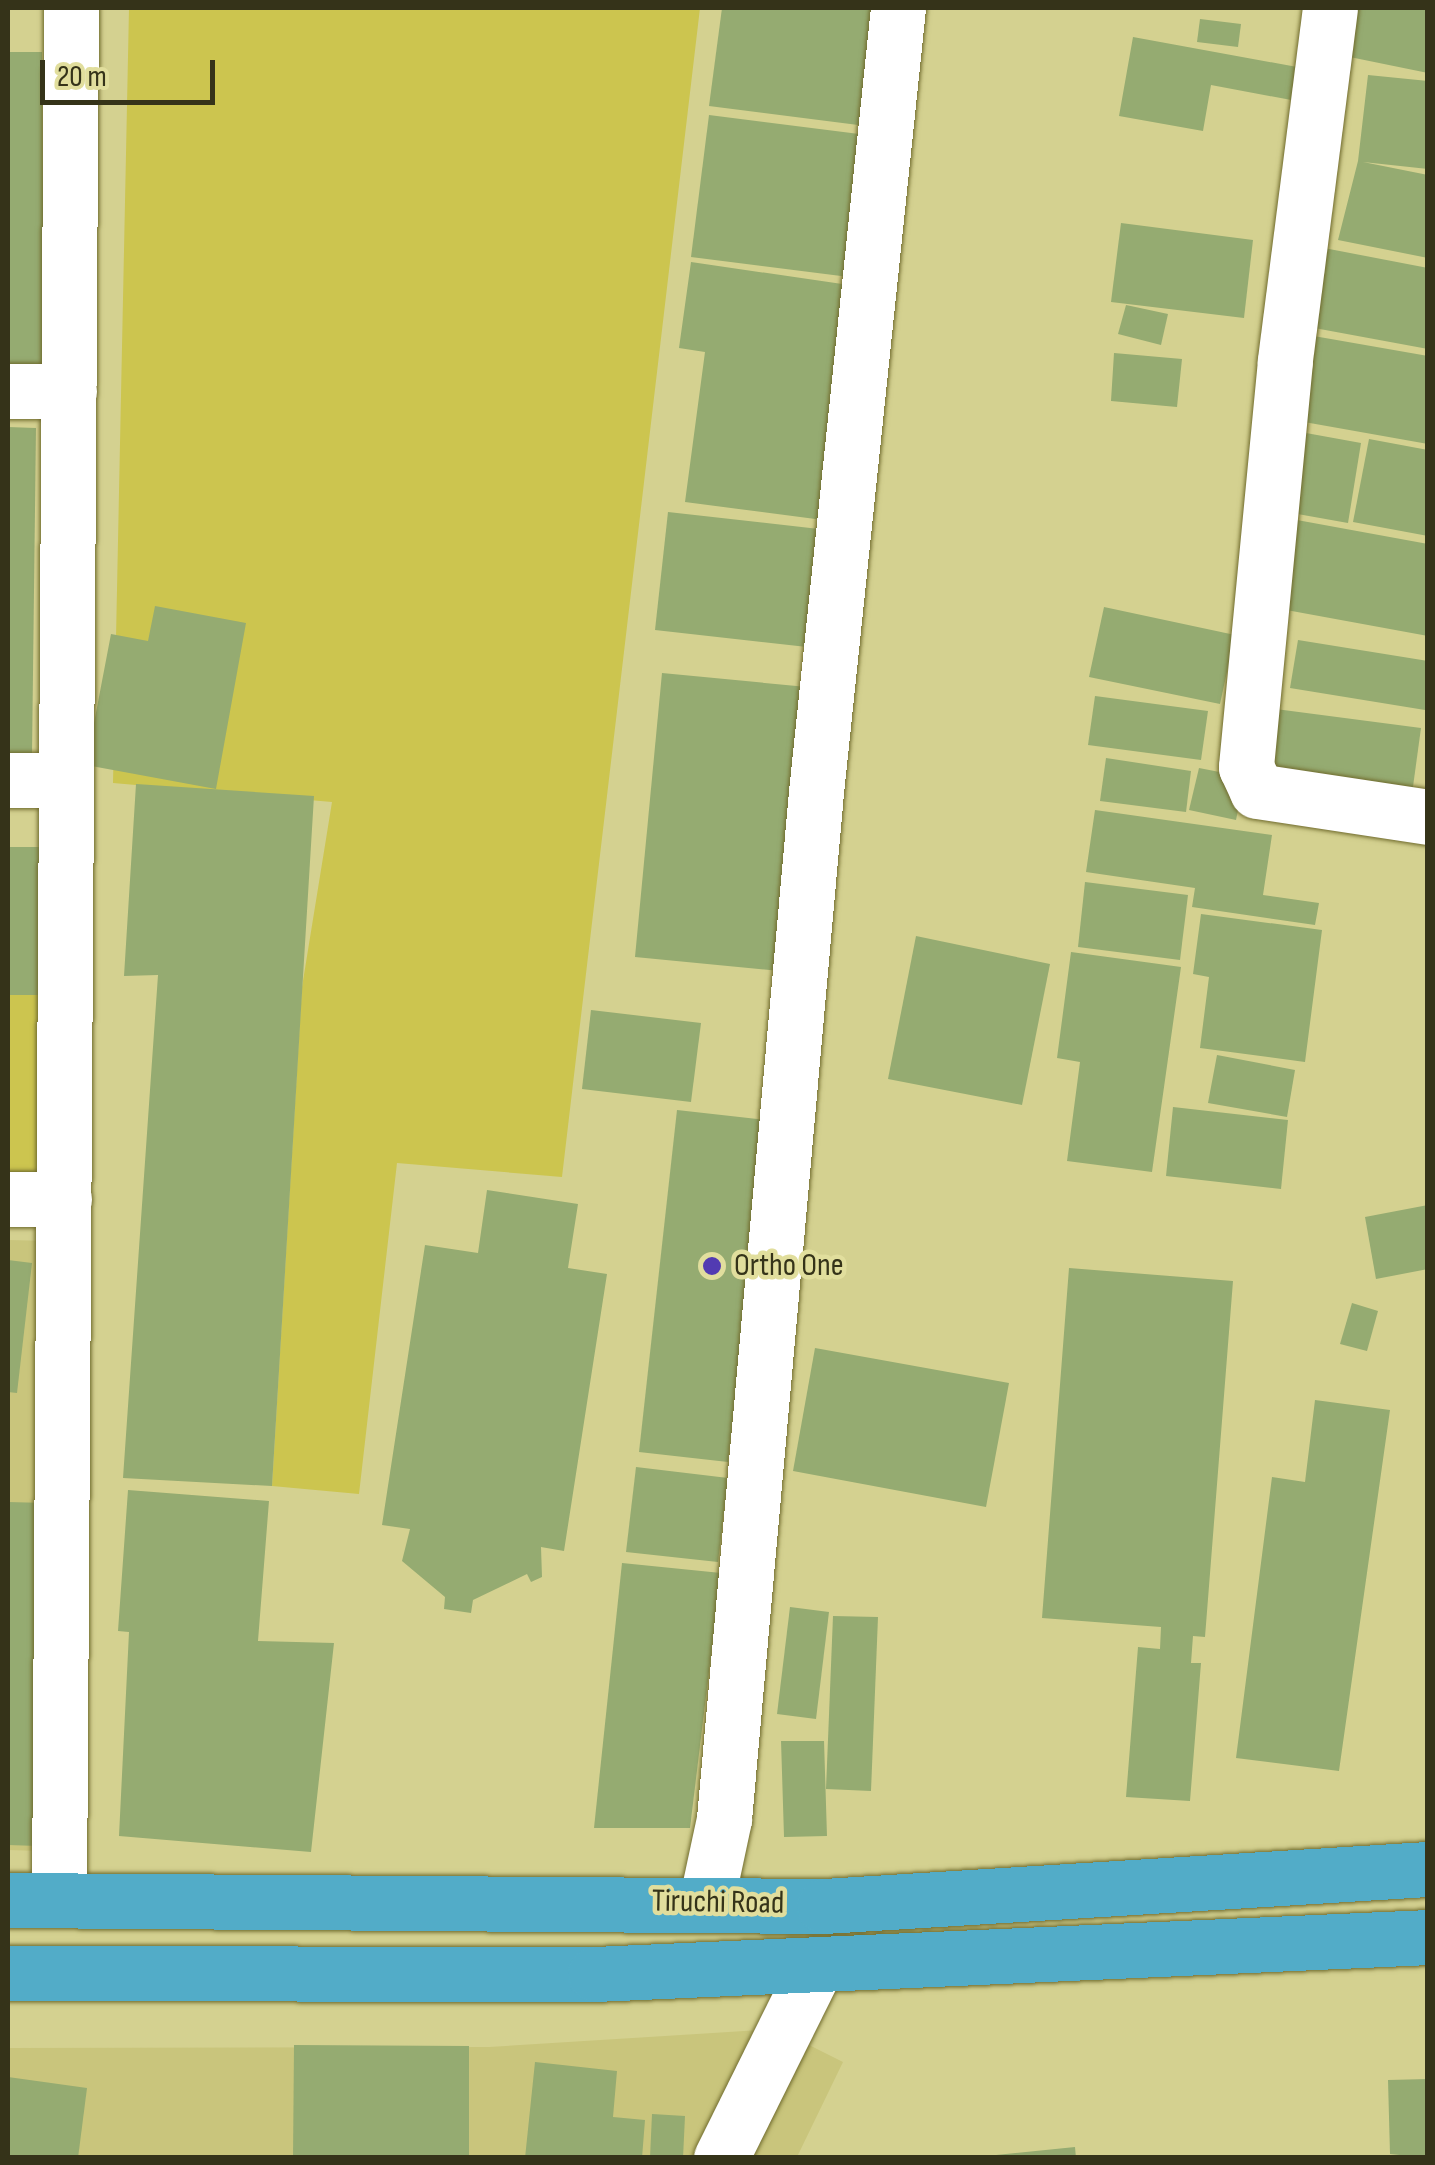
<!DOCTYPE html>
<html>
<head>
<meta charset="utf-8">
<style>
	body { margin:0 }
	#map { position:relative; width:1435px; height:2165px; overflow:hidden; background:#d4d190; font-family:"Sofia Sans Condensed",sans-serif }
	div>[style] { position:absolute }
	.built>* { inset:0; background:#c9c57c }
	.green>* { inset:0; background:#ccc54f }
	.building>* { inset:0; background:#95ab71 }
	.roads { filter:drop-shadow(0 0 2px #706b2d) drop-shadow(0 0 2px #706b2d) }
	.minor>* { height:55px; margin:-27.5px; padding:0 27.5px; transform-origin:27.5px; border-radius:27.5px; background:#fff }
	.trunk>* { height:55px; margin:-27.5px; padding:0 27.5px; transform-origin:27.5px; border-radius:27.5px; background:#52acc8 }
	.dots>* { width:28px; height:28px; translate:-50% -50%; box-sizing:border-box; border:5px solid #e1de9d; border-radius:50% }
	span { translate:-50% -50%; white-space:nowrap; text-align:center; line-height:1.15; -webkit-text-stroke:9px #e1de9d; paint-order:stroke }
	.poi-label { font-size:32px; color:#353319 }
	.left { translate:0 -50%; text-align:left }
	.street-label { font-size:32px; color:#353319 }
	.frame { position:absolute; inset:0; border:10px solid #353319; pointer-events:none }
	.scale { position:absolute; left:40px; top:60px; width:175px; height:45px; box-sizing:border-box; border:5px solid #353319; border-top:0; padding-left:12px; font-size:30px; line-height:35px; white-space:nowrap; color:#353319; -webkit-text-stroke:8px #e1de9d; paint-order:stroke }
</style>
</head>
<body>
<div id="map">
	<div class="built">
		<i style="clip-path:polygon(8px 1240px,49px 1241px,42px 1851px,8px 1850px)"></i>
		<i style="clip-path:polygon(777px 2029px,843px 2062px,797px 2157px,8px 2158px,8px 2048px,489px 2047px)"></i>
	</div>
	<div class="green">
		<i style="clip-path:polygon(129px 8px,700px 8px,562px 1177px,397px 1163px,359px 1494px,272px 1486px,302px 987px,332px 802px,113px 783px)"></i>
		<i style="clip-path:polygon(8px 995px,47px 995px,42px 1176px,8px 1176px)"></i>
	</div>
	<div class="building">
		<i style="clip-path:polygon(722px 8px,881px 8px,866px 126px,709px 106px)"></i>
		<i style="clip-path:polygon(1350px 8px,1428px 8px,1428px 73px,1340px 55px)"></i>
		<i style="clip-path:polygon(1200px 19px,1241px 24px,1238px 47px,1197px 42px)"></i>
		<i style="clip-path:polygon(1133px 37px,1308px 69px,1302px 102px,1211px 85px,1203px 131px,1119px 116px)"></i>
		<i style="clip-path:polygon(8px 52px,42px 52px,44px 367px,8px 367px)"></i>
		<i style="clip-path:polygon(1368px 75px,1428px 81px,1428px 169px,1363px 162px,1428px 175px,1428px 258px,1338px 240px,1358px 161px)"></i>
		<i style="clip-path:polygon(709px 115px,867px 135px,849px 277px,691px 257px)"></i>
		<i style="clip-path:polygon(1121px 223px,1253px 240px,1244px 318px,1111px 302px)"></i>
		<i style="clip-path:polygon(1324px 248px,1428px 268px,1428px 349px,1309px 327px)"></i>
		<i style="clip-path:polygon(691px 262px,849px 285px,823px 520px,685px 502px,705px 352px,679px 348px)"></i>
		<i style="clip-path:polygon(1126px 305px,1168px 314px,1161px 345px,1118px 334px)"></i>
		<i style="clip-path:polygon(1308px 335px,1428px 356px,1428px 444px,1293px 420px)"></i>
		<i style="clip-path:polygon(1114px 353px,1182px 359px,1177px 407px,1111px 401px)"></i>
		<i style="clip-path:polygon(8px 427px,36px 428px,32px 755px,8px 755px)"></i>
		<i style="clip-path:polygon(1306px 433px,1361px 443px,1348px 523px,1292px 513px)"></i>
		<i style="clip-path:polygon(1369px 439px,1428px 450px,1428px 536px,1353px 522px)"></i>
		<i style="clip-path:polygon(668px 512px,819px 529px,807px 647px,655px 630px)"></i>
		<i style="clip-path:polygon(1286px 518px,1428px 544px,1428px 636px,1270px 607px)"></i>
		<i style="clip-path:polygon(155px 606px,246px 623px,216px 789px,86px 765px,111px 634px,148px 641px)"></i>
		<i style="clip-path:polygon(1104px 607px,1235px 635px,1220px 704px,1089px 677px)"></i>
		<i style="clip-path:polygon(1298px 640px,1428px 661px,1425px 710px,1290px 688px)"></i>
		<i style="clip-path:polygon(662px 673px,807px 687px,780px 971px,635px 957px)"></i>
		<i style="clip-path:polygon(1095px 696px,1208px 711px,1201px 760px,1088px 745px)"></i>
		<i style="clip-path:polygon(1268px 708px,1421px 728px,1412px 794px,1259px 774px)"></i>
		<i style="clip-path:polygon(1106px 758px,1191px 771px,1186px 812px,1100px 801px)"></i>
		<i style="clip-path:polygon(1199px 768px,1245px 777px,1236px 820px,1189px 810px)"></i>
		<i style="clip-path:polygon(136px 784px,314px 796px,272px 1486px,123px 1478px,158px 975px,124px 976px)"></i>
		<i style="clip-path:polygon(1095px 810px,1272px 835px,1263px 895px,1319px 903px,1315px 925px,1192px 907px,1195px 888px,1086px 872px)"></i>
		<i style="clip-path:polygon(8px 847px,48px 847px,47px 995px,8px 995px)"></i>
		<i style="clip-path:polygon(1085px 882px,1188px 895px,1180px 960px,1078px 947px)"></i>
		<i style="clip-path:polygon(1201px 914px,1322px 930px,1305px 1062px,1200px 1048px,1209px 977px,1193px 974px)"></i>
		<i style="clip-path:polygon(916px 936px,1050px 964px,1022px 1105px,888px 1079px)"></i>
		<i style="clip-path:polygon(1071px 952px,1181px 967px,1152px 1172px,1067px 1161px,1080px 1062px,1057px 1058px)"></i>
		<i style="clip-path:polygon(591px 1010px,701px 1023px,691px 1102px,582px 1089px)"></i>
		<i style="clip-path:polygon(1217px 1055px,1295px 1070px,1287px 1117px,1208px 1103px)"></i>
		<i style="clip-path:polygon(1173px 1107px,1288px 1120px,1281px 1189px,1166px 1176px)"></i>
		<i style="clip-path:polygon(677px 1110px,766px 1120px,728px 1462px,639px 1452px)"></i>
		<i style="clip-path:polygon(487px 1190px,578px 1204px,568px 1268px,607px 1274px,564px 1551px,541px 1547px,542px 1577px,531px 1582px,527px 1574px,473px 1600px,471px 1613px,444px 1609px,445px 1597px,402px 1561px,410px 1529px,382px 1525px,425px 1245px,478px 1253px)"></i>
		<i style="clip-path:polygon(1428px 1205px,1428px 1269px,1376px 1279px,1365px 1217px)"></i>
		<i style="clip-path:polygon(8px 1260px,32px 1263px,17px 1393px,8px 1392px)"></i>
		<i style="clip-path:polygon(1069px 1268px,1233px 1281px,1205px 1637px,1193px 1636px,1191px 1663px,1201px 1663px,1190px 1801px,1126px 1797px,1138px 1647px,1160px 1649px,1161px 1627px,1042px 1618px)"></i>
		<i style="clip-path:polygon(1352px 1303px,1378px 1311px,1367px 1351px,1340px 1344px)"></i>
		<i style="clip-path:polygon(815px 1348px,1009px 1383px,986px 1507px,793px 1471px)"></i>
		<i style="clip-path:polygon(1315px 1400px,1390px 1410px,1339px 1771px,1236px 1758px,1272px 1477px,1305px 1482px)"></i>
		<i style="clip-path:polygon(636px 1467px,728px 1478px,718px 1562px,626px 1552px)"></i>
		<i style="clip-path:polygon(128px 1490px,269px 1501px,258px 1641px,334px 1643px,311px 1852px,119px 1836px,129px 1632px,118px 1631px)"></i>
		<i style="clip-path:polygon(8px 1502px,45px 1503px,38px 1846px,8px 1845px)"></i>
		<i style="clip-path:polygon(622px 1563px,721px 1573px,690px 1828px,594px 1828px)"></i>
		<i style="clip-path:polygon(790px 1607px,829px 1612px,816px 1719px,777px 1714px)"></i>
		<i style="clip-path:polygon(833px 1616px,878px 1617px,871px 1791px,826px 1789px)"></i>
		<i style="clip-path:polygon(781px 1741px,824px 1741px,827px 1836px,784px 1837px)"></i>
		<i style="clip-path:polygon(294px 2045px,469px 2046px,469px 2158px,293px 2158px)"></i>
		<i style="clip-path:polygon(535px 2062px,617px 2071px,613px 2117px,645px 2120px,642px 2158px,525px 2158px)"></i>
		<i style="clip-path:polygon(8px 2077px,87px 2088px,78px 2158px,8px 2158px)"></i>
		<i style="clip-path:polygon(1428px 2079px,1428px 2158px,1390px 2154px,1388px 2080px)"></i>
		<i style="clip-path:polygon(652px 2114px,685px 2116px,683px 2158px,650px 2158px)"></i>
		<i style="clip-path:polygon(1075px 2147px,1076px 2158px,996px 2158px,996px 2155px)"></i>
	</div>
	<div class="roads">
		<div class="minor">
			<i style="left:1330px;top:8px;width:356px;rotate:97.3deg"></i>
			<i style="left:1285px;top:361px;width:408px;rotate:95.5deg"></i>
			<i style="left:1246px;top:767px;width:26px;rotate:65deg"></i>
			<i style="left:1257px;top:791px;width:173px;rotate:8.6deg"></i>
			<i style="left:8px;top:391px;width:61px"></i>
			<i style="left:8px;top:780px;width:58px"></i>
			<i style="left:8px;top:1199px;width:56px"></i>
			<i style="left:59px;top:1900px;width:1892px;rotate:-89.64deg"></i>
			<i style="left:706px;top:1903px;width:86px;rotate:-77.9deg"></i>
			<i style="left:724px;top:1819px;width:1031px;rotate:-84.88deg"></i>
			<i style="left:816px;top:792px;width:788px;rotate:-84.03deg"></i>
			<i style="left:721px;top:2158px;width:213px;rotate:-63.6deg"></i>
		</div>
		<div class="trunk">
			<i style="left:8px;top:1900px;width:816px;rotate:0.42deg"></i>
			<i style="left:824px;top:1906px;width:605px;rotate:-3.51deg"></i>
			<i style="left:8px;top:1973px;width:587px;rotate:0.1deg"></i>
			<i style="left:595px;top:1974px;width:834px;rotate:-2.54deg"></i>
		</div>
	</div>
	<div class="dots">
		<i style="left:712px;top:1266px;background:#523bb2"></i>
	</div>
	<div class="poi-label">
		<span class="left" style="left:734px;top:1266px">Ortho One</span>
	</div>
	<div class="street-label">
		<span style="left:718px;top:1903px;rotate:1deg">Tiruchi Road</span>
	</div>
	<div class="frame"></div>
	<div class="scale">20 m</div>
</div>
</body>
</html>
